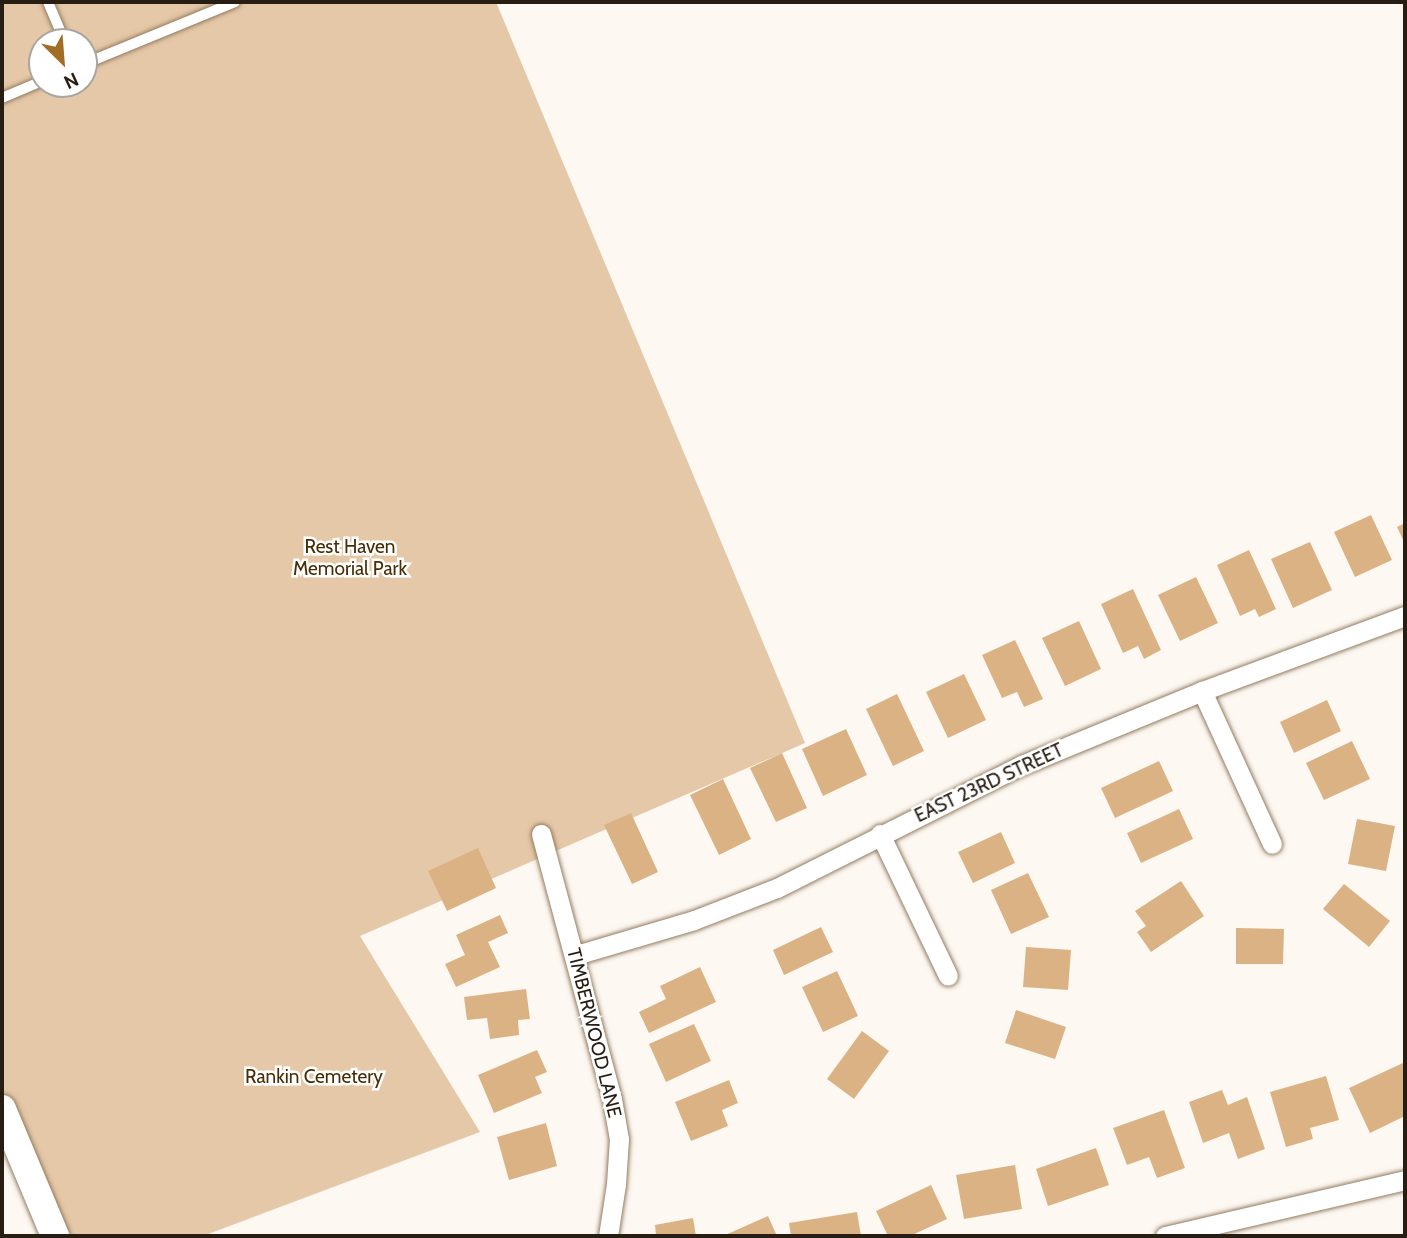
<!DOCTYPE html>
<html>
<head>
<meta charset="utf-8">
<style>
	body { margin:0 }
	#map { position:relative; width:1407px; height:1238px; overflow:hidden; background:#fdf8f2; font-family:Cabin,sans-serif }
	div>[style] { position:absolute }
	.green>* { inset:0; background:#e5c8a7 }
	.building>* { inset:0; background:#dbb284 }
	.roads { filter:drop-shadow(0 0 2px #937c62) drop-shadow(0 0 2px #937c62) }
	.lane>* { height:10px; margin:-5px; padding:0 5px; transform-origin:5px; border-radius:5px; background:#fff }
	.street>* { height:19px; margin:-9.5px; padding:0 9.5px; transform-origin:9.5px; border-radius:9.5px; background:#fff }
	.secondary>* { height:28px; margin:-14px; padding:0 14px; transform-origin:14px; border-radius:14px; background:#fff }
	span { translate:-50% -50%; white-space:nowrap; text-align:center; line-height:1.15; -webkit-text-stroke:5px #fff; paint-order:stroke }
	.park-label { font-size:19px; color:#482d06 }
	.street-label { font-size:19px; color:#271d13 }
	.frame { position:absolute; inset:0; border:4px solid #271d13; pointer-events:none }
	.north { position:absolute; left:28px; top:28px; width:70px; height:70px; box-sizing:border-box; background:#fff; border:2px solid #a9a5a1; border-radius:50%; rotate:155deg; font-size:19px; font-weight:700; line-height:28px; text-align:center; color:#271d13 }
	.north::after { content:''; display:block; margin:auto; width:24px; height:32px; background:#a26d26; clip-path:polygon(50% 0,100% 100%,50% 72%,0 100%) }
</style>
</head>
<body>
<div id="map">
	<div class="green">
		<i style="clip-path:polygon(evenodd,2px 2px,496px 2px,805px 743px,360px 936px,480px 1132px,203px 1236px,72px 1236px,2px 1142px,2px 2px,42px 42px,84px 42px,84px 84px,42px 84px,42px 42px)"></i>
	</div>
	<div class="building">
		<i style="clip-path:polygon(1371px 515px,1392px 560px,1355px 577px,1334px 532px)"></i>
		<i style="clip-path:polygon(1405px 523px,1405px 544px,1397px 527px)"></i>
		<i style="clip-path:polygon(1310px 542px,1332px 590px,1293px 608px,1271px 559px)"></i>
		<i style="clip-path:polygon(1249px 550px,1276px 609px,1259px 617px,1255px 609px,1240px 616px,1217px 565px)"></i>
		<i style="clip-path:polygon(1196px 577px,1218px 623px,1180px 641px,1158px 595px)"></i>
		<i style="clip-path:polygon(1133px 589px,1161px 650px,1144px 659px,1138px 646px,1123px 653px,1101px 604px)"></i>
		<i style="clip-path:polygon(1079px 621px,1101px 669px,1065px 686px,1042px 638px)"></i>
		<i style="clip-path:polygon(1015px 640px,1043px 699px,1024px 707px,1017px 692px,1002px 698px,982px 655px)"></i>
		<i style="clip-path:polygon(964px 674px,986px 720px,948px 738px,926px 692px)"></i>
		<i style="clip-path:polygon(897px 694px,924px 751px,893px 766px,866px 709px)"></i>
		<i style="clip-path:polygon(1327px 700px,1341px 731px,1294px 753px,1280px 722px)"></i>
		<i style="clip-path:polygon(846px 729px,867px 775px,823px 796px,802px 749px)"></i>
		<i style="clip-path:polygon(1352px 741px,1370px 779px,1324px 800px,1306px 763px)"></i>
		<i style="clip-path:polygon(782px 753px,807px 808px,776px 822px,750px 768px)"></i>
		<i style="clip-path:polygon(1159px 761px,1173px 791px,1115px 818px,1101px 788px)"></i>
		<i style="clip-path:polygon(723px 779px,751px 839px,719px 855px,690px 795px)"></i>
		<i style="clip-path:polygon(1179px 809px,1193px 839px,1141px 863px,1127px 833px)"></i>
		<i style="clip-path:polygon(631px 813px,658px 872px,632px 884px,604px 825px)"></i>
		<i style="clip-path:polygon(1357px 819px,1395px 826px,1386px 871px,1348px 864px)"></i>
		<i style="clip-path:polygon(1001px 832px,1015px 863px,973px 883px,958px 852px)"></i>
		<i style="clip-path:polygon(478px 848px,496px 888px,447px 911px,428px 871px)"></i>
		<i style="clip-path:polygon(1028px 873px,1049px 917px,1011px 934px,991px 890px)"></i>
		<i style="clip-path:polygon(1181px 881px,1204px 916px,1151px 952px,1137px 932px,1146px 926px,1135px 911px)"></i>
		<i style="clip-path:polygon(1344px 884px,1390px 921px,1369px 947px,1323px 909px)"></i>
		<i style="clip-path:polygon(500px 915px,508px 933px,488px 942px,500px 967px,456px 987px,445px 964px,465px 955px,456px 935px)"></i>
		<i style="clip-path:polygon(821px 927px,833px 952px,784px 975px,773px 950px)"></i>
		<i style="clip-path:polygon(1236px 928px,1284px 929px,1283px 964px,1236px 964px)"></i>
		<i style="clip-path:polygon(1026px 947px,1071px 950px,1068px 990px,1023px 987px)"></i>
		<i style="clip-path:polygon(700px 967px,716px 1002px,649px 1033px,639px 1012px,666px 999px,660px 986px)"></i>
		<i style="clip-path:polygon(837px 971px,858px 1016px,823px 1032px,802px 987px)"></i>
		<i style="clip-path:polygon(526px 989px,530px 1019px,518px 1020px,519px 1035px,490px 1039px,487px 1018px,467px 1020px,464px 997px)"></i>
		<i style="clip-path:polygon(1016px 1010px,1066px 1027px,1055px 1059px,1005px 1043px)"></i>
		<i style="clip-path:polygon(694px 1024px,711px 1061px,666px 1082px,649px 1044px)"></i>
		<i style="clip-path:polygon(862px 1031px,889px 1051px,854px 1099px,827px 1079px)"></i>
		<i style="clip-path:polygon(537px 1050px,547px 1072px,535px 1077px,542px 1093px,494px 1113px,478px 1075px)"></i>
		<i style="clip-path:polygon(1403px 1063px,1405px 1116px,1370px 1133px,1349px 1088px)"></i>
		<i style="clip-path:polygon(1326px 1076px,1339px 1120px,1310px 1128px,1313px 1139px,1286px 1147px,1270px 1092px)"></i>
		<i style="clip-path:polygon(729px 1080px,738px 1103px,722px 1110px,728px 1126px,691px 1141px,675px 1102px)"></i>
		<i style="clip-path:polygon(1222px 1090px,1228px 1105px,1247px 1097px,1265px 1149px,1238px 1159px,1229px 1133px,1203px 1143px,1189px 1102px)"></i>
		<i style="clip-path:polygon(1164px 1110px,1185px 1168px,1157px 1178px,1149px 1157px,1127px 1165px,1113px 1128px)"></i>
		<i style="clip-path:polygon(546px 1123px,557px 1166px,509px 1180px,497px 1137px)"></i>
		<i style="clip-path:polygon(1096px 1148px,1109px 1185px,1048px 1206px,1036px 1169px)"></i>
		<i style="clip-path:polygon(1015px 1165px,1022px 1209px,964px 1219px,956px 1175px)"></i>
		<i style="clip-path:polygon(931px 1185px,947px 1219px,910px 1236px,888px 1236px,876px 1211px)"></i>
		<i style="clip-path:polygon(857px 1212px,861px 1236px,791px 1236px,789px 1223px)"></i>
		<i style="clip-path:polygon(768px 1216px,777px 1236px,723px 1236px)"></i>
		<i style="clip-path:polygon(693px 1218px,696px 1236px,656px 1236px,655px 1225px)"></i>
	</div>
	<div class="roads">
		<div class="lane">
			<i style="left:48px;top:2px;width:43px;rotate:67deg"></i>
			<i style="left:84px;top:64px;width:163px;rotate:-22.3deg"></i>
			<i style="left:2px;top:98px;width:43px;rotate:-23deg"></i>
		</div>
		<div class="street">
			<i style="left:1202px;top:691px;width:168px;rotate:65.4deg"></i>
			<i style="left:541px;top:834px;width:274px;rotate:75deg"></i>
			<i style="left:612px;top:1099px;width:41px;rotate:80.1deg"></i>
			<i style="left:619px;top:1139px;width:45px;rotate:93.8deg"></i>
			<i style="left:616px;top:1184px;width:53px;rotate:98.7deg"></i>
			<i style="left:880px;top:834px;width:157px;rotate:64.4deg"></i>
			<i style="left:576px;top:955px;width:123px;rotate:-16.5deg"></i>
			<i style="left:694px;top:920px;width:89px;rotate:-21.1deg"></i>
			<i style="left:777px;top:888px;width:274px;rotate:-26.7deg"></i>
			<i style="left:1022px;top:765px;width:195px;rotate:-22.3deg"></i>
			<i style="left:1202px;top:691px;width:216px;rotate:-20.3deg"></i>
			<i style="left:1165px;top:1236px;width:246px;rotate:-13.1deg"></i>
		</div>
		<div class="secondary">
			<i style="left:2px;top:1109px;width:138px;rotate:67.3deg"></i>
		</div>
	</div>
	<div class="park-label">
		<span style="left:350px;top:558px">Rest Haven<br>Memorial Park</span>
		<span style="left:314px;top:1077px">Rankin Cemetery</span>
	</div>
	<div class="street-label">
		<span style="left:989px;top:783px;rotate:-25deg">EAST 23RD STREET</span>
		<span style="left:594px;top:1033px;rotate:76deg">TIMBERWOOD LANE</span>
	</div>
	<div class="frame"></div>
	<div class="north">N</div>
</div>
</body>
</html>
